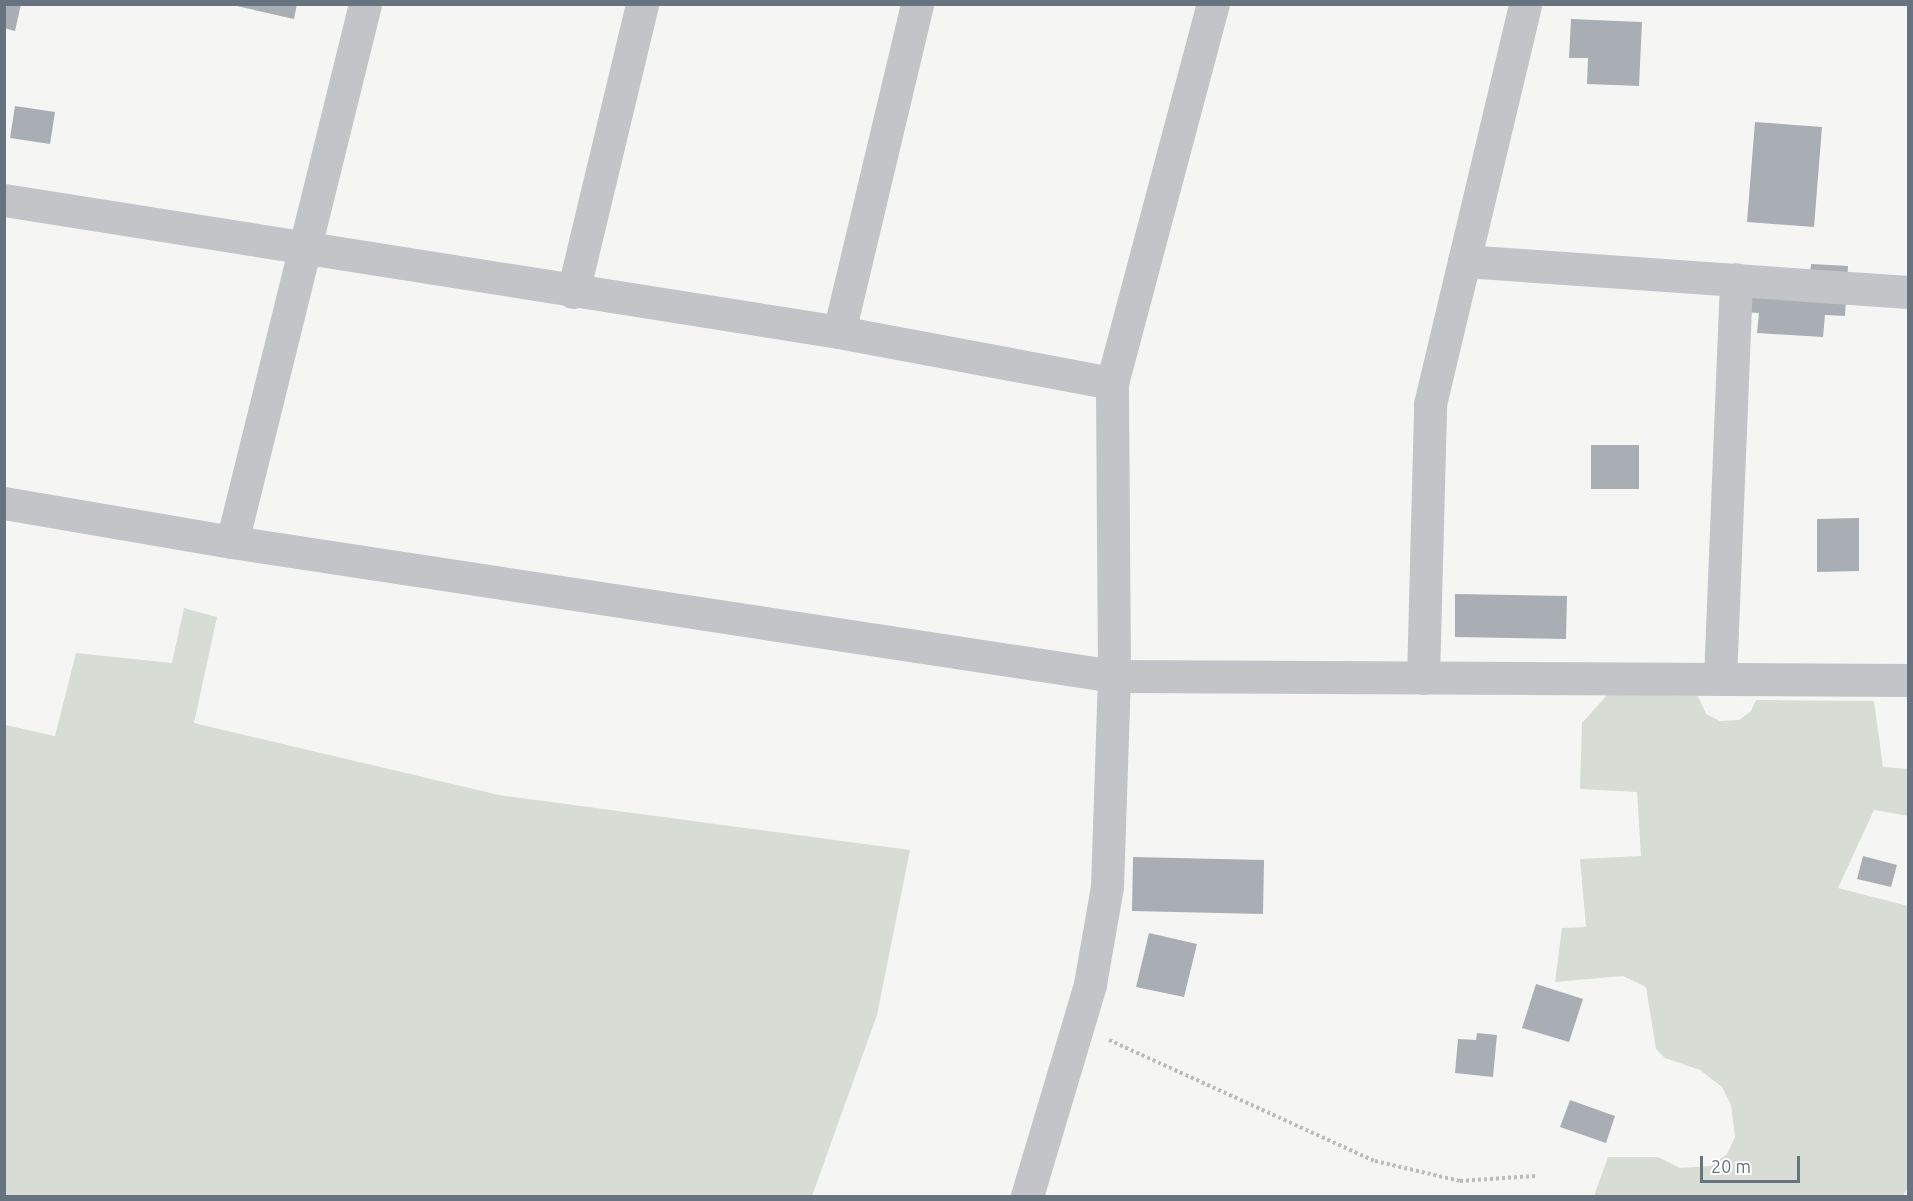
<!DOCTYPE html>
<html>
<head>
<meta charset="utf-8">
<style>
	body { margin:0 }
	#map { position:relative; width:1913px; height:1201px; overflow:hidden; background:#f5f6f3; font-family:Ubuntu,sans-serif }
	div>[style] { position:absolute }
	.green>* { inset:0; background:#d7dcd4 }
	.building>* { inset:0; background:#a8aeb4 }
	.path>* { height:4px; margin-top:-2px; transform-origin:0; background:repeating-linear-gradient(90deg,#b9bbbe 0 3px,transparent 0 6px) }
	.minor>* { height:33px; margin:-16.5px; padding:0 16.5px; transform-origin:16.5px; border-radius:16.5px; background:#c2c4c7 }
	span { translate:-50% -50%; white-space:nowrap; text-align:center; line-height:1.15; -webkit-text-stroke:6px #fff; paint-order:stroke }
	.frame { position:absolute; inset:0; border:6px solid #687380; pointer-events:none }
	.scale { position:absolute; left:1700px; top:1156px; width:100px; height:27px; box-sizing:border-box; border:3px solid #687380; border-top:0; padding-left:8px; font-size:18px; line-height:21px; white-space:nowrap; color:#687380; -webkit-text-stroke:4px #fff; paint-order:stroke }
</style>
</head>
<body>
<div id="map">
	<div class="green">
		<i style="clip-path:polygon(184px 608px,217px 617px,194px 723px,499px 795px,910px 850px,877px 1015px,812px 1196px,5px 1196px,5px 725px,55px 736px,76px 653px,172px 663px)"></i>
		<i style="clip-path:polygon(1608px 694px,1698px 696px,1706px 714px,1720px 721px,1739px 720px,1751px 711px,1756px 700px,1874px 701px,1883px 767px,1908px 769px,1908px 816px,1874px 810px,1838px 888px,1908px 906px,1908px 1187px,1903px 1196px,1594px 1196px,1608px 1157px,1658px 1157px,1680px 1168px,1711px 1166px,1727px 1154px,1735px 1137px,1731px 1105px,1722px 1087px,1700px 1070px,1665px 1058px,1656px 1049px,1646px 987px,1623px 976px,1555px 982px,1562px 928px,1586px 927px,1580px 859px,1641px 856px,1637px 792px,1580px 789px,1582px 723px)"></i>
	</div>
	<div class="building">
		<i style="clip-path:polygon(4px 4px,21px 4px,15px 31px,4px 28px)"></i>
		<i style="clip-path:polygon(228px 4px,297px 4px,294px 19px)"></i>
		<i style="clip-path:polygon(1571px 19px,1642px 22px,1639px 86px,1587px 84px,1588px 58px,1569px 58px)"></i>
		<i style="clip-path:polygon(15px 106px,55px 112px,50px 144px,10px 138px)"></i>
		<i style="clip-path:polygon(1755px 122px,1822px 127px,1814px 227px,1747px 222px)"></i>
		<i style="clip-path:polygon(1811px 264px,1848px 266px,1845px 316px,1825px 315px,1823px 337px,1757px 333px,1759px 313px,1743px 312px,1745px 278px,1809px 282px)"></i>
		<i style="clip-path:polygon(1591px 445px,1639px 445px,1639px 489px,1591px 489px)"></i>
		<i style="clip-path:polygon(1859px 518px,1859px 571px,1817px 572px,1817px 519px)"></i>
		<i style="clip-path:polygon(1455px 594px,1567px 596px,1566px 639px,1455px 637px)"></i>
		<i style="clip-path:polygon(1863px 856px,1897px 865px,1891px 887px,1857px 879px)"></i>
		<i style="clip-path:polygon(1133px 857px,1264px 860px,1263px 914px,1132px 911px)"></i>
		<i style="clip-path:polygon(1149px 933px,1197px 944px,1184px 997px,1136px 987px)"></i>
		<i style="clip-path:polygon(1536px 984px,1583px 999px,1569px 1042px,1522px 1028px)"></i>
		<i style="clip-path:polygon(1477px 1033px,1497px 1035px,1493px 1077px,1455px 1073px,1458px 1039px,1476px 1040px)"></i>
		<i style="clip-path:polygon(1570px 1100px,1615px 1116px,1606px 1143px,1560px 1127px)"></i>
	</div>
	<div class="path">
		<i style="left:1109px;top:1040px;width:292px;rotate:24.5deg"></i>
		<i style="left:1375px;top:1161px;width:87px;rotate:13.2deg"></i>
		<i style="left:1460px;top:1181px;width:76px;rotate:-3.8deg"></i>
	</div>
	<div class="minor">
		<i style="left:4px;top:200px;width:845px;rotate:8.98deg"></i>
		<i style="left:839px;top:332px;width:278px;rotate:10.6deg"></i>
		<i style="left:1464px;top:261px;width:445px;rotate:4deg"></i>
		<i style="left:573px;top:292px;width:296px;rotate:-76.5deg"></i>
		<i style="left:839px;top:332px;width:337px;rotate:-76.6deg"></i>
		<i style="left:4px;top:503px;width:231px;rotate:9.7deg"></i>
		<i style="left:232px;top:542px;width:892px;rotate:8.64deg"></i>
		<i style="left:1114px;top:676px;width:794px;rotate:0.29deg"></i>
		<i style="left:232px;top:542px;width:554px;rotate:-76.11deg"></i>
		<i style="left:1423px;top:678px;width:274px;rotate:-88.5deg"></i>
		<i style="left:1430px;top:404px;width:411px;rotate:-76.6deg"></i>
		<i style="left:1720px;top:679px;width:400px;rotate:-87.7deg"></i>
		<i style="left:1027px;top:1196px;width:221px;rotate:-73.4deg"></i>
		<i style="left:1090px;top:984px;width:98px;rotate:-80.1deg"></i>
		<i style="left:1107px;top:887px;width:211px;rotate:-88.1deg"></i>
		<i style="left:1114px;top:676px;width:293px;rotate:-90.4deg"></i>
		<i style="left:1112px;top:383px;width:392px;rotate:-75.1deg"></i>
	</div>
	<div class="frame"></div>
	<div class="scale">20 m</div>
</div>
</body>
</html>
